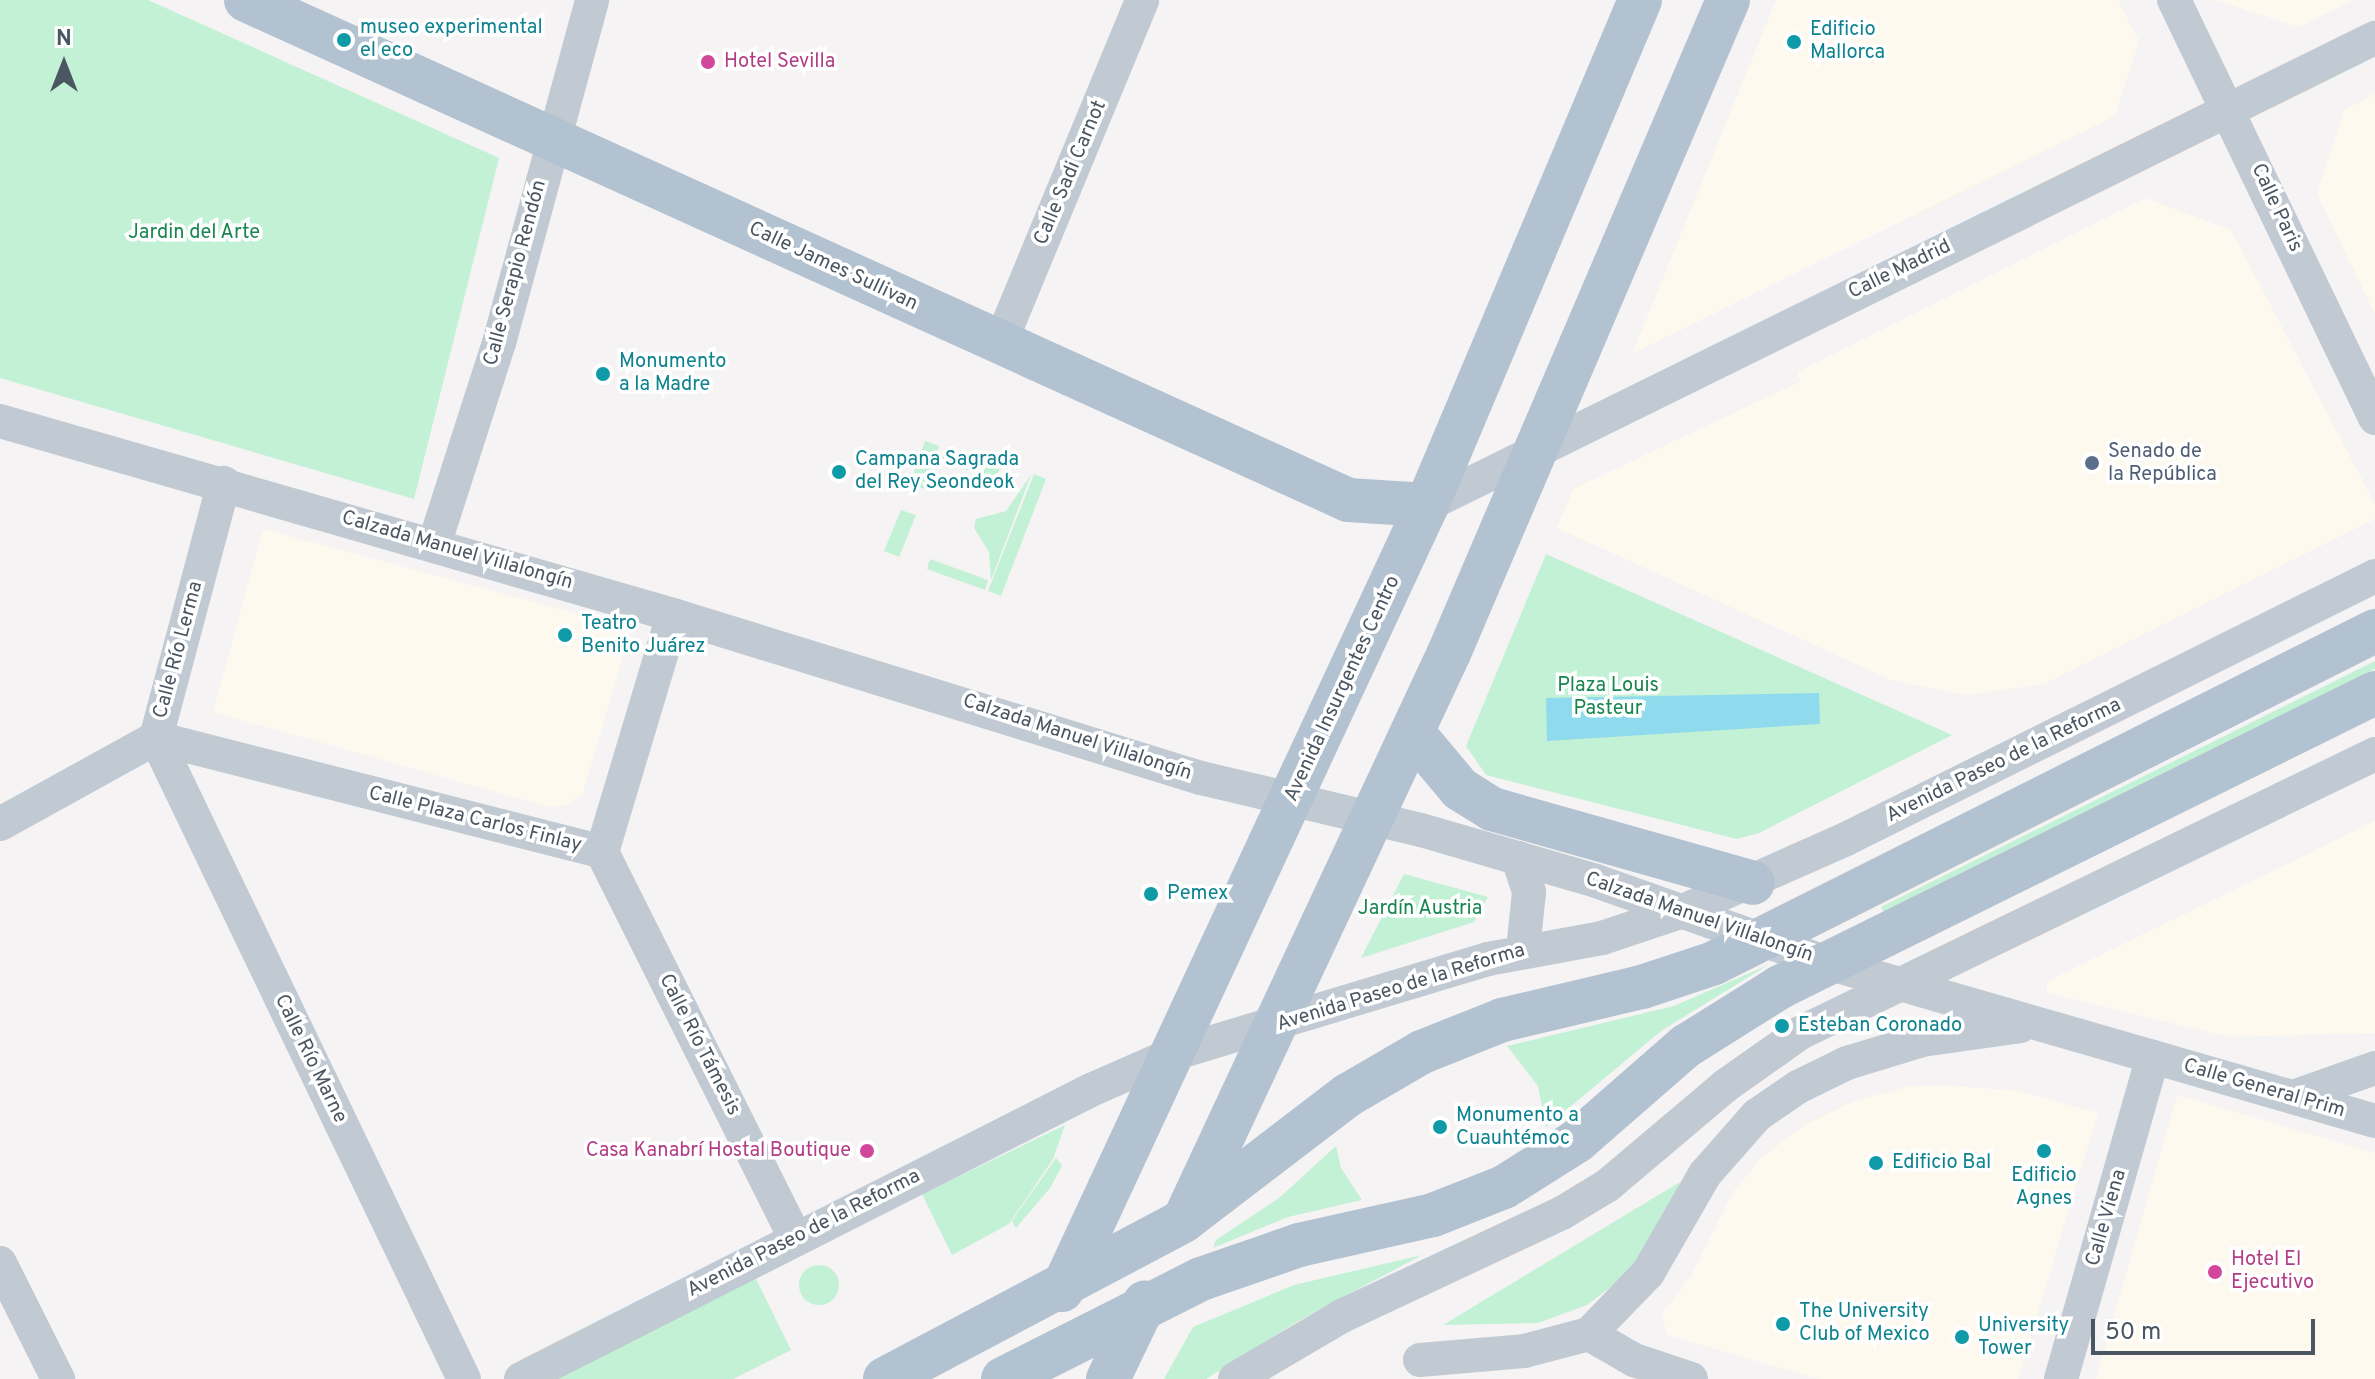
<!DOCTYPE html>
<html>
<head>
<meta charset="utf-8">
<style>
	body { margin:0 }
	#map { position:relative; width:2375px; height:1379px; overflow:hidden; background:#f5f3f3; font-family:Overpass,sans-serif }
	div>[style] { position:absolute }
	.commercial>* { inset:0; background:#fdf9ef }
	.green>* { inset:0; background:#c3f1d5 }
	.round { border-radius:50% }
	.water>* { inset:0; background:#90daee }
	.minor>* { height:34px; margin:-17px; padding:0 17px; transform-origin:17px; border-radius:17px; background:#c1cad2 }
	.major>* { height:44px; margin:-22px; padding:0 22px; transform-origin:22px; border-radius:22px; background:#b3c2d1 }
	.dots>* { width:22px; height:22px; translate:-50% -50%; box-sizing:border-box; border:4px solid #fff; border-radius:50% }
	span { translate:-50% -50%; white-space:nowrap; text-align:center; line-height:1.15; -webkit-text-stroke:7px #fff; paint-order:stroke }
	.culture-label { font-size:20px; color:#0d838f }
	.left { translate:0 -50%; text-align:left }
	.hotel-label { font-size:20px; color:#b23c85 }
	.right { translate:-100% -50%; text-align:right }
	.street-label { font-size:20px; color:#4a5661 }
	.park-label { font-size:20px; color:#17864f }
	.service-label { font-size:20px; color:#4e5e75 }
	.north { position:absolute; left:24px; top:24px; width:80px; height:80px; -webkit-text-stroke:6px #fff; paint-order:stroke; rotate:0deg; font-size:22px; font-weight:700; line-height:32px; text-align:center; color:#4a5661 }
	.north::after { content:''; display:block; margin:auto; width:28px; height:36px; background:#4a5661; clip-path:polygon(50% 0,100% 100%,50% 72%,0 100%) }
	.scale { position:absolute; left:2091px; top:1319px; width:224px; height:36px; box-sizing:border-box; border:4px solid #4a5661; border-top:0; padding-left:10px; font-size:24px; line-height:28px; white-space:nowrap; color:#4a5661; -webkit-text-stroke:6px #fff; paint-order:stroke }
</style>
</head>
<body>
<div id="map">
	<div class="commercial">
		<i style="clip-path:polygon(1776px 0,2118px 0,2139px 41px,2115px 116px,1632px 354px)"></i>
		<i style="clip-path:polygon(2214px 0,2354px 0,2299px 27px)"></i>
		<i style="clip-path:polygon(2375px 94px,2375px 314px,2317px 194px,2344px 110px)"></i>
		<i style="clip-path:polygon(2145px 198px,2231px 230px,2375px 504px,2375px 519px,2044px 684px,1966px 695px,1891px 680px,1557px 528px,1573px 489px,1801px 381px,1797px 372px)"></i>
		<i style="clip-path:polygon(263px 529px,631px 628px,583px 793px,567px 805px,549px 807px,213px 712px)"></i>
		<i style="clip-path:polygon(2375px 821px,2375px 1033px,2229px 1037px,2047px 993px,2047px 981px)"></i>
		<i style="clip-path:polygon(1941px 1085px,2020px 1091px,2098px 1113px,2018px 1379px,1819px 1379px,1667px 1335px,1662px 1314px,1691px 1276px,1733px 1192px,1761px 1158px,1805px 1125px,1854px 1101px,1911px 1086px)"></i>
		<i style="clip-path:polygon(2177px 1095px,2375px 1153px,2375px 1379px,2096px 1379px)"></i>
	</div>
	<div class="green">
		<i style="clip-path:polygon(0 0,148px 0,499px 158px,414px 499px,0 378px)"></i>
		<i style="clip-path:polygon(925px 441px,939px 446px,924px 489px,910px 483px)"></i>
		<i style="clip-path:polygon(945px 449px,1000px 468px,995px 480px,941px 460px)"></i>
		<i style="clip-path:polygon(1034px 474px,1046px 479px,1001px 596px,988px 591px)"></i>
		<i style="clip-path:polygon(1031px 475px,991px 580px,989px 552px,974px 528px,976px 519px,1006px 511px)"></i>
		<i style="clip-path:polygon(901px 510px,916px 515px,899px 557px,884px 551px)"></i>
		<i style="clip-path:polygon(1546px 554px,1952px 735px,1759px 833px,1737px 839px,1486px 775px,1466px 746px)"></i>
		<i style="clip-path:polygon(930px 559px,988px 580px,985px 590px,927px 569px)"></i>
		<i style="clip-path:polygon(2375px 661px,2375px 669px,1884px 913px,1881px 907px)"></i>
		<i style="clip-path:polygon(1404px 874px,1488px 897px,1474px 922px,1361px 958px)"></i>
		<i style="clip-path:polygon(1768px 965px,1661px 1031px,1546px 1127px,1538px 1086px,1507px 1046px,1674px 1006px)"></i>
		<i style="clip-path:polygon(1065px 1125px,1053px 1159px,1009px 1224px,952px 1255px,922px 1194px)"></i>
		<i style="clip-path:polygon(1336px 1146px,1341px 1168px,1362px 1200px,1288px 1217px,1213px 1248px,1216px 1240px,1279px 1198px)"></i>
		<i style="clip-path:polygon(1056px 1158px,1062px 1166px,1050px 1188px,1016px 1228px,1012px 1221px)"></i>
		<i style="clip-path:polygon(1680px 1182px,1661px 1228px,1637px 1267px,1587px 1305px,1538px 1323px,1443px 1325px)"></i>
		<i style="clip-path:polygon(1422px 1255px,1300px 1320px,1206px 1379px,1164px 1379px,1193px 1327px,1294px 1285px)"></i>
		<i class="round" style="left:799px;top:1265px;width:40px;height:40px"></i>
		<i style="clip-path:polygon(755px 1277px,791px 1350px,733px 1379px,550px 1379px)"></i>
	</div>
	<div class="water">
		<i style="clip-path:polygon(1819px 693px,1820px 724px,1547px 741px,1546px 698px)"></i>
	</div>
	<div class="minor">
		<i style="left:2174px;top:0;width:464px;rotate:64.3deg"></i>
		<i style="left:999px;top:346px;width:374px;rotate:-67.5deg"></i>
		<i style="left:0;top:421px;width:700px;rotate:16.08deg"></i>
		<i style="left:673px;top:615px;width:553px;rotate:17.16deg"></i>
		<i style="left:1201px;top:778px;width:226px;rotate:13.3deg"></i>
		<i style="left:1421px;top:830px;width:182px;rotate:16.2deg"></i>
		<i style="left:1596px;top:881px;width:245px;rotate:19.5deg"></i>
		<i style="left:1827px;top:963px;width:570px;rotate:16.08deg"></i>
		<i style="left:1427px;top:505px;width:1057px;rotate:-26.23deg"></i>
		<i style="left:434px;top:545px;width:212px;rotate:-72.2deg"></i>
		<i style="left:499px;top:343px;width:355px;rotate:-74.8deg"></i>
		<i style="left:156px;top:738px;width:711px;rotate:64.34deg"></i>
		<i style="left:156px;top:738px;width:460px;rotate:14.3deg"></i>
		<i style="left:0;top:824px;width:178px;rotate:-28.9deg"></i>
		<i style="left:156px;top:738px;width:264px;rotate:-75.1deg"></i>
		<i style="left:602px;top:852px;width:432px;rotate:63.4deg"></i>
		<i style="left:602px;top:852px;width:247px;rotate:-73.3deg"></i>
		<i style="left:1518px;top:858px;width:36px;rotate:72deg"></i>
		<i style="left:1529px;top:892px;width:58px;rotate:95.9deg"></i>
		<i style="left:2293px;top:1097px;width:87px;rotate:-19.5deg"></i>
		<i style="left:0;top:1263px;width:130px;rotate:63.4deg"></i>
		<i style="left:1589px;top:1334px;width:52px;rotate:30deg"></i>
		<i style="left:1634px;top:1360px;width:60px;rotate:18.4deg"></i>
		<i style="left:1420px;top:1360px;width:104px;rotate:-4.9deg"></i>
		<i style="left:1524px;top:1351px;width:67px;rotate:-14.7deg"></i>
		<i style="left:1589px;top:1334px;width:85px;rotate:-46deg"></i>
		<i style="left:1648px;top:1273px;width:114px;rotate:-60.1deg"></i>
		<i style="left:1705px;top:1174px;width:79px;rotate:-48.6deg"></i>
		<i style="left:1757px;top:1115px;width:50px;rotate:-34.3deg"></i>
		<i style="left:1798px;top:1087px;width:55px;rotate:-26.1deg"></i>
		<i style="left:1847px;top:1063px;width:78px;rotate:-17deg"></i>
		<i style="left:1922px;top:1040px;width:99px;rotate:-8.1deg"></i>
		<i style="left:521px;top:1379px;width:639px;rotate:-26.89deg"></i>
		<i style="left:1091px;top:1090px;width:90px;rotate:-23.7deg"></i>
		<i style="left:1173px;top:1054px;width:329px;rotate:-16.8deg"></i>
		<i style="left:1488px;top:959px;width:116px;rotate:-10.4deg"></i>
		<i style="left:1602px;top:938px;width:85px;rotate:-18.4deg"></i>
		<i style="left:1683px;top:911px;width:178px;rotate:-23.8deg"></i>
		<i style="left:1846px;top:839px;width:591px;rotate:-26.43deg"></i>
		<i style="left:1235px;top:1379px;width:124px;rotate:-30.5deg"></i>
		<i style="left:1342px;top:1316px;width:243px;rotate:-25.1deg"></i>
		<i style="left:1562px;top:1213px;width:54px;rotate:-31.3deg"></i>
		<i style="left:1608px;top:1185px;width:153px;rotate:-40.2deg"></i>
		<i style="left:1725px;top:1086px;width:92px;rotate:-35.2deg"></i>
		<i style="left:1800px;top:1033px;width:639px;rotate:-25.88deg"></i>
		<i style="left:2061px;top:1379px;width:335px;rotate:-74.1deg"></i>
	</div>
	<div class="major">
		<i style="left:246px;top:0;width:1210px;rotate:24.4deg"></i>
		<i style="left:1348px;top:500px;width:79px;rotate:3.6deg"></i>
		<i style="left:1413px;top:733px;width:73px;rotate:50deg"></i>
		<i style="left:1460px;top:789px;width:38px;rotate:32deg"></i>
		<i style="left:1492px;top:809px;width:271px;rotate:15.8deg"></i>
		<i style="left:1185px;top:1218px;width:624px;rotate:-64.96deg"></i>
		<i style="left:1449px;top:653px;width:710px;rotate:-66.86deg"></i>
		<i style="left:1062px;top:1290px;width:866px;rotate:-65.06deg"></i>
		<i style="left:1427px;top:505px;width:548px;rotate:-67.13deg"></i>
		<i style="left:885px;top:1379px;width:337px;rotate:-27.9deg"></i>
		<i style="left:1183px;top:1221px;width:208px;rotate:-37.4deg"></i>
		<i style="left:1348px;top:1095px;width:86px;rotate:-30.2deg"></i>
		<i style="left:1422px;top:1052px;width:86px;rotate:-21.8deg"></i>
		<i style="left:1502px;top:1020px;width:144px;rotate:-13.3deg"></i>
		<i style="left:1642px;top:987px;width:76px;rotate:-18.4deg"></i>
		<i style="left:1714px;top:963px;width:740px;rotate:-26.67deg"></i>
		<i style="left:1003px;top:1379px;width:222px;rotate:-26.8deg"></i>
		<i style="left:1201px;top:1279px;width:104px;rotate:-19.1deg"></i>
		<i style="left:1299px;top:1245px;width:137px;rotate:-12.6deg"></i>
		<i style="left:1433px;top:1215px;width:76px;rotate:-21.5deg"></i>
		<i style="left:1504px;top:1187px;width:86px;rotate:-32.2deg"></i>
		<i style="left:1577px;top:1141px;width:145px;rotate:-41.1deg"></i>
		<i style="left:1686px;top:1046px;width:111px;rotate:-32.1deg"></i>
		<i style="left:1780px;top:987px;width:664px;rotate:-26.29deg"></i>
		<i style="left:1108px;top:1379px;width:85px;rotate:-64.3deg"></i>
	</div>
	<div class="dots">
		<i style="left:344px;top:40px;background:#0f9aa8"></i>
		<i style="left:1794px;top:42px;background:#0f9aa8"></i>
		<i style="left:708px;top:62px;background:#d1479c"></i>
		<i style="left:603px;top:374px;background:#0f9aa8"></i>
		<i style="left:2092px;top:463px;background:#5c6f8a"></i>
		<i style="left:839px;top:472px;background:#0f9aa8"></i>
		<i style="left:565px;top:635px;background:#0f9aa8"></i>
		<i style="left:1151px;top:894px;background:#0f9aa8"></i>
		<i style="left:1782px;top:1026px;background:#0f9aa8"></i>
		<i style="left:1440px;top:1127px;background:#0f9aa8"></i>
		<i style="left:867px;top:1151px;background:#d1479c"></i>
		<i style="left:2044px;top:1151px;background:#0f9aa8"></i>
		<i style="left:1876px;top:1163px;background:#0f9aa8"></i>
		<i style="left:2215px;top:1272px;background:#d1479c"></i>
		<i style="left:1783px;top:1324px;background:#0f9aa8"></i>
		<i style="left:1962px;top:1337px;background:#0f9aa8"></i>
	</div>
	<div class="culture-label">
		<span class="left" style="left:360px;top:40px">museo experimental<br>el eco</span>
		<span class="left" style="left:1810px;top:42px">Edificio<br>Mallorca</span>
		<span class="left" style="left:619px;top:374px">Monumento<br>a la Madre</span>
		<span class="left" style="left:855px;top:472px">Campana Sagrada<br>del Rey Seondeok</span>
		<span class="left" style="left:581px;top:636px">Teatro<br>Benito Juárez</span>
		<span class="left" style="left:1167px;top:894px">Pemex</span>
		<span class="left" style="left:1798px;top:1026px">Esteban Coronado</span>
		<span class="left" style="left:1456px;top:1128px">Monumento a<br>Cuauhtémoc</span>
		<span class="left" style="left:1892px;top:1163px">Edificio Bal</span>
		<span style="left:2044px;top:1188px">Edificio<br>Agnes</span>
		<span class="left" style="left:1799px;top:1324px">The University<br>Club of Mexico</span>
		<span class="left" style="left:1978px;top:1338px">University<br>Tower</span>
	</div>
	<div class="hotel-label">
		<span class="left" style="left:724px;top:62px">Hotel Sevilla</span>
		<span class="right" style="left:851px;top:1151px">Casa Kanabrí Hostal Boutique</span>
		<span class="left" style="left:2231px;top:1272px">Hotel El<br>Ejecutivo</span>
	</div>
	<div class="street-label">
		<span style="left:1071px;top:173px;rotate:-67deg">Calle Sadi Carnot</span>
		<span style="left:2276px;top:208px;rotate:65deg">Calle Paris</span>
		<span style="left:833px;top:267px;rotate:25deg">Calle James Sullivan</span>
		<span style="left:1900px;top:270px;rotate:-26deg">Calle Madrid</span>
		<span style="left:516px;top:273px;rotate:-75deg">Calle Serapio Rendón</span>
		<span style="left:457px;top:551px;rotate:16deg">Calzada Manuel Villalongín</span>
		<span style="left:179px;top:650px;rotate:-75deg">Calle Río Lerma</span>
		<span style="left:1343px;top:689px;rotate:-65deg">Avenida Insurgentes Centro</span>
		<span style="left:1077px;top:738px;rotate:18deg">Calzada Manuel Villalongín</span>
		<span style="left:2004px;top:761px;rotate:-26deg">Avenida Paseo de la Reforma</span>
		<span style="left:475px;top:820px;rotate:14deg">Calle Plaza Carlos Finlay</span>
		<span style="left:1699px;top:918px;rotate:19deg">Calzada Manuel Villalongín</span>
		<span style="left:1401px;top:988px;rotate:-17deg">Avenida Paseo de la Reforma</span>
		<span style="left:699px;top:1045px;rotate:63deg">Calle Río Támesis</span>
		<span style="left:310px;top:1059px;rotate:64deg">Calle Río Marne</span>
		<span style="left:2264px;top:1089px;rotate:16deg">Calle General Prim</span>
		<span style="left:2107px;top:1218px;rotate:-74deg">Calle Viena</span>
		<span style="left:804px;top:1234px;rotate:-27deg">Avenida Paseo de la Reforma</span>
	</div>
	<div class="park-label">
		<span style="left:194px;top:233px">Jardin del Arte</span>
		<span style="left:1608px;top:698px">Plaza Louis<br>Pasteur</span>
		<span style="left:1420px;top:909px">Jardín Austria</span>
	</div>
	<div class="service-label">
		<span class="left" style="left:2108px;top:464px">Senado de<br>la República</span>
	</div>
	<div class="north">N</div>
	<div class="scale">50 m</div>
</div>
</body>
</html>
